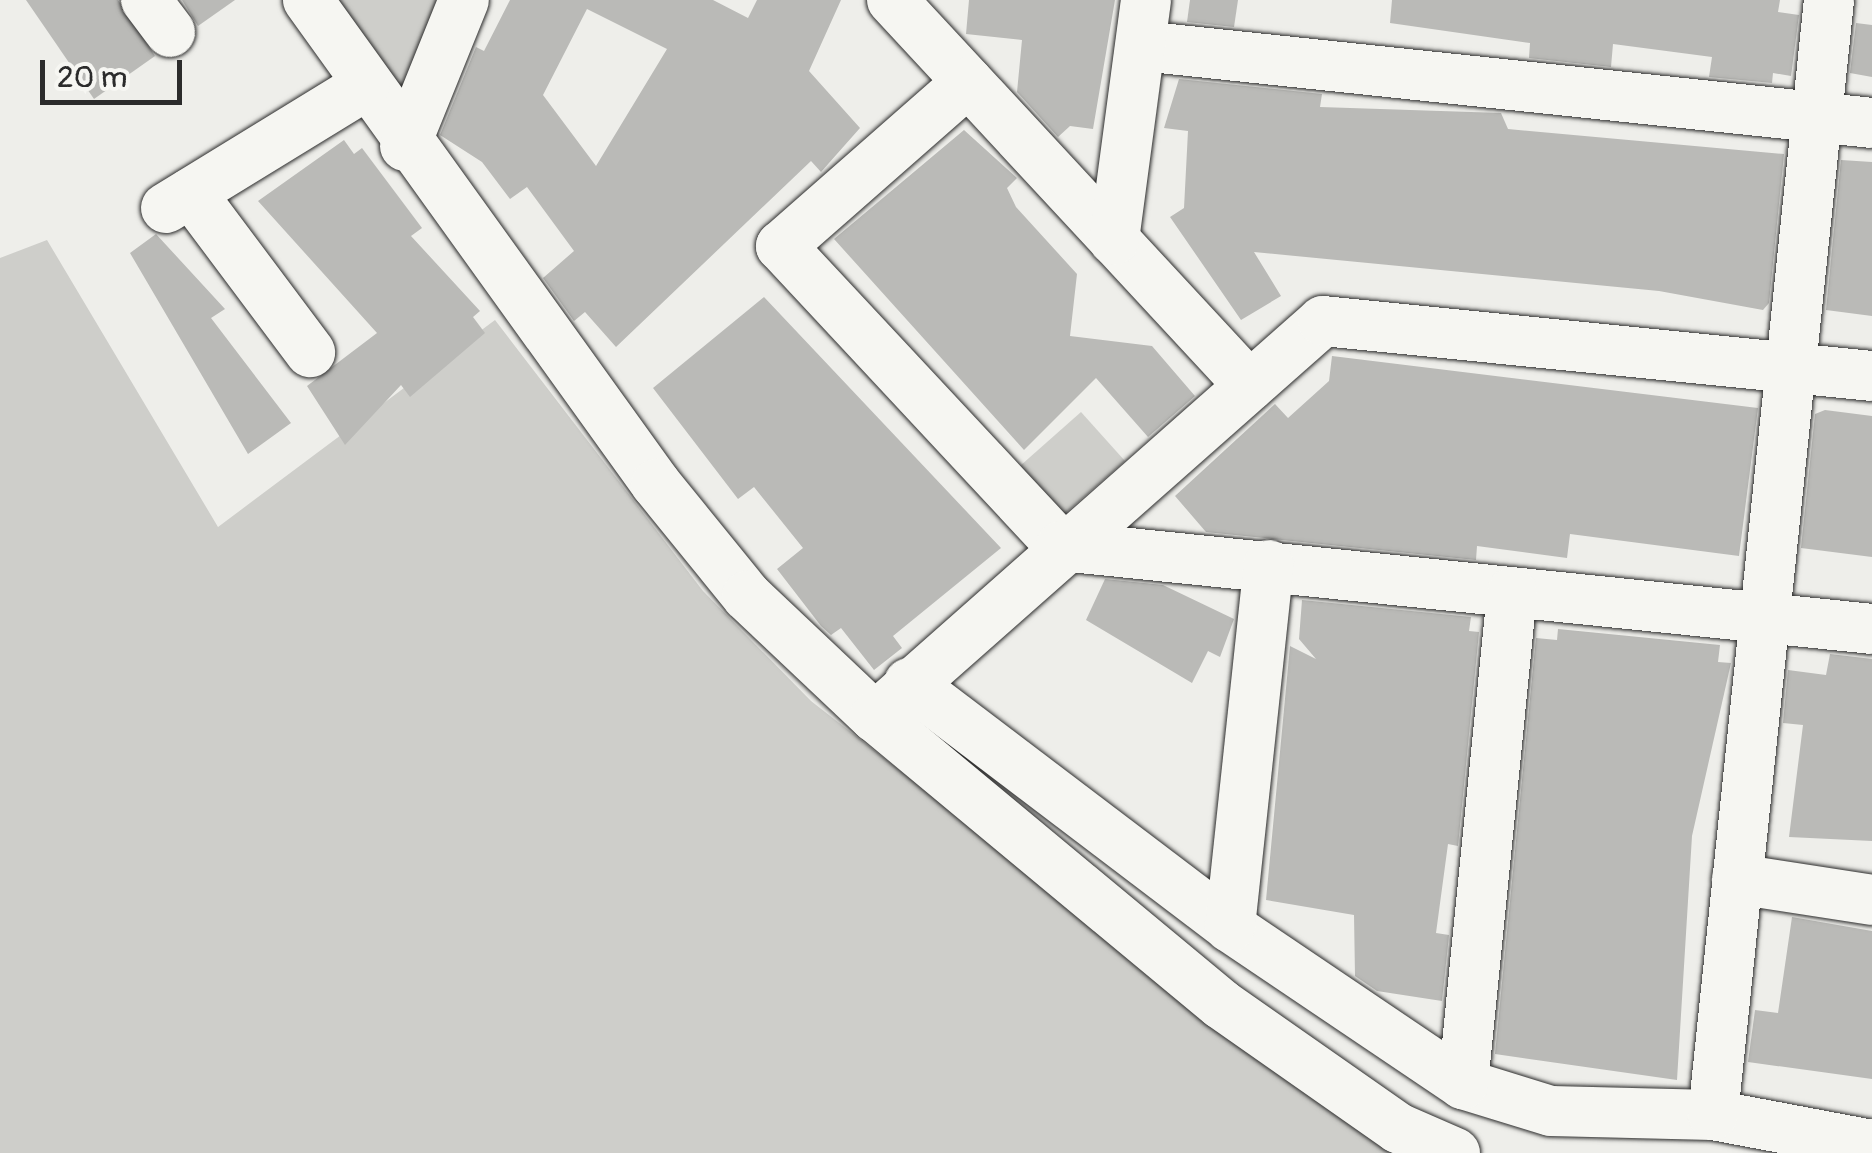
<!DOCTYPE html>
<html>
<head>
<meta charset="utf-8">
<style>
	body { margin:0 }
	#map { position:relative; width:1872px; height:1153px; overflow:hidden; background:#eeeeea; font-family:Pangolin,sans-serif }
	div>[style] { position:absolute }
	.green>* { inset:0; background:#cececa }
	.building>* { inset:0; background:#babab7 }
	.roads { filter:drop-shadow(0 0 2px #2b2b2b) drop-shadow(0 0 2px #2b2b2b) }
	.street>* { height:50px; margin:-25px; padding:0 25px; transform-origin:25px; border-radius:25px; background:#f6f6f2 }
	span { translate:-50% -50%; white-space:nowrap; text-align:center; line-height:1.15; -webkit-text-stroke:8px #f6f6f2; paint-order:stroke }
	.scale { position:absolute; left:40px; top:60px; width:142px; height:45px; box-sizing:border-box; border:5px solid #2b2b2b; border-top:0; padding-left:12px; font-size:30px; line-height:35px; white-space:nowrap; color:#2b2b2b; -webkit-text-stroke:8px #f6f6f2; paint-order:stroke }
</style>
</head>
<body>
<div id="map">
	<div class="green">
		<i style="clip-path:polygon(336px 0,439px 0,396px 106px)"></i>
		<i style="clip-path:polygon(47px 240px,218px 527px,495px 320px,703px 591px,811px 701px,1230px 1029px,1415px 1153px,0 1153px,0 258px)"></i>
		<i style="clip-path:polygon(1081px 412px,1125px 461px,1054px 523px,1011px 474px)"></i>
	</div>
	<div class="building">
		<i style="clip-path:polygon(26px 0,118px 0,155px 56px,94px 99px)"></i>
		<i style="clip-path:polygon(182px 0,235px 0,198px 26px)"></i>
		<i style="clip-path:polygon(evenodd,510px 0,713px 0,748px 18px,757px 0,841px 0,809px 71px,860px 128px,821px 172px,811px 161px,616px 347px,585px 312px,574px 321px,543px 278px,574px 251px,527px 187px,510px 199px,482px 162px,440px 135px,476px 47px,484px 51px,510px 0,587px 9px,667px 49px,596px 166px,543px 95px,587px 9px)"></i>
		<i style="clip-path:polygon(969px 0,1115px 0,1093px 129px,1070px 126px,1058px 137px,1017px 92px,1022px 40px,966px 34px)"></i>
		<i style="clip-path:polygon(1190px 0,1238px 0,1234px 27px,1187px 22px)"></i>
		<i style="clip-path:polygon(1392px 0,1780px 0,1778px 12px,1799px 15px,1791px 76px,1773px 73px,1772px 83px,1709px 77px,1712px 57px,1613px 44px,1611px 67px,1529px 58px,1530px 43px,1390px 23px)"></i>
		<i style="clip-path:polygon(1856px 23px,1872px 25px,1872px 77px,1850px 73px)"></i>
		<i style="clip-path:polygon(1179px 79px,1322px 94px,1320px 107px,1501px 113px,1508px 129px,1784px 154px,1769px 303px,1763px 310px,1659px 291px,1254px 252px,1281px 296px,1241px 320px,1170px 217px,1184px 208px,1188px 131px,1164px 128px)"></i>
		<i style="clip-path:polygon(964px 130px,1017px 178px,1007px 188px,1016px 207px,1077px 274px,1070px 336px,1152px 346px,1195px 396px,1148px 437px,1096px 378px,1024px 450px,834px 239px)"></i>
		<i style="clip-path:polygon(344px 140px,354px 154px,362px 148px,422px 228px,411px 236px,480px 311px,473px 317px,485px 333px,410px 397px,401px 385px,345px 445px,307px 386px,377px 333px,258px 201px)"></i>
		<i style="clip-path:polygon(1841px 160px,1872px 162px,1872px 316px,1826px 310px)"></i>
		<i style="clip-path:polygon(156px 234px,225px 309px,211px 318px,291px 423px,248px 454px,130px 253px)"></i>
		<i style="clip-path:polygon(764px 297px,1001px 548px,893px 636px,902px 648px,874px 670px,841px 628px,831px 635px,821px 626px,777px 569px,803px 548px,754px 487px,738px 499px,653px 388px)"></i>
		<i style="clip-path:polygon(1332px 356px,1758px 408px,1739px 556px,1570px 534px,1567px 558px,1477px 546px,1476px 560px,1206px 532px,1175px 496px,1275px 404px,1288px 418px,1329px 381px)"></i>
		<i style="clip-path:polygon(1825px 410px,1872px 416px,1872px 557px,1801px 548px,1815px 414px)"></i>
		<i style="clip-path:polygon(1105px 579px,1163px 585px,1234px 619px,1220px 657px,1208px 651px,1192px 683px,1086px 620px)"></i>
		<i style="clip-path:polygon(1302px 600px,1471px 617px,1469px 631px,1479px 632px,1458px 846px,1448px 844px,1436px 933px,1449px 935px,1442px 1001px,1377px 991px,1355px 976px,1354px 915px,1266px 900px,1290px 646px,1316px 659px,1299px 639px)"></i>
		<i style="clip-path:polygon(1558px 629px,1720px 645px,1718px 662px,1731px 663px,1692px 836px,1677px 1080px,1495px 1054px,1536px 638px,1557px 640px)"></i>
		<i style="clip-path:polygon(1830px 654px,1872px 659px,1872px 841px,1789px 837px,1803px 725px,1783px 723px,1788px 670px,1826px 675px)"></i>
		<i style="clip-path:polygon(1792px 917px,1872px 931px,1872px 1079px,1748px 1062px,1755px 1010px,1778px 1013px)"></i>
	</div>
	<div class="roads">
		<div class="street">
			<i style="left:146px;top:0;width:40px;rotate:53deg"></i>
			<i style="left:308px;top:0;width:596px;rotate:54.28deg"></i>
			<i style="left:656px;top:484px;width:144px;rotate:50.9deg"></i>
			<i style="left:747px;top:596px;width:176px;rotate:43.4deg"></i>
			<i style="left:892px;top:0;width:526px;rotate:47.16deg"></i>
			<i style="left:1141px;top:46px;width:735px;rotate:6.01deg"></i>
			<i style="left:968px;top:82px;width:249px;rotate:138.7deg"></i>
			<i style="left:781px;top:246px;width:410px;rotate:47deg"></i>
			<i style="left:1061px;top:546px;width:815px;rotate:5.84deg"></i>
			<i style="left:405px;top:146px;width:157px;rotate:-68deg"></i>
			<i style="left:191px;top:193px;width:199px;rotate:53.2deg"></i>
			<i style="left:166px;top:208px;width:233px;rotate:-31.5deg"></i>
			<i style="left:1114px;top:240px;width:242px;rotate:-82.4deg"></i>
			<i style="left:909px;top:683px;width:403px;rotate:37.2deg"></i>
			<i style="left:1230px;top:927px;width:281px;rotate:34deg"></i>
			<i style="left:1463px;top:1084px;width:92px;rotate:17.1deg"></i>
			<i style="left:1551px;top:1111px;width:162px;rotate:1.4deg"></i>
			<i style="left:1713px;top:1115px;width:162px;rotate:10.7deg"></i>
			<i style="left:1737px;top:879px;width:137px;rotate:8.8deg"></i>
			<i style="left:1230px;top:927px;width:364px;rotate:-83.9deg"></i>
			<i style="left:1463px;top:1084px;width:494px;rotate:-84.3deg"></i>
			<i style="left:1713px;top:1115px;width:1121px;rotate:-84.06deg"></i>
			<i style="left:1455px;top:1153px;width:62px;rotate:-156.3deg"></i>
			<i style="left:1398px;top:1128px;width:216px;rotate:-145deg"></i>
			<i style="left:1221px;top:1004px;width:450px;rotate:-140.3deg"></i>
			<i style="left:875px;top:717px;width:598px;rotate:-41.47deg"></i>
			<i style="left:1323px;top:321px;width:552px;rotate:5.72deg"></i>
		</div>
	</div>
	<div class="scale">20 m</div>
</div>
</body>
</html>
